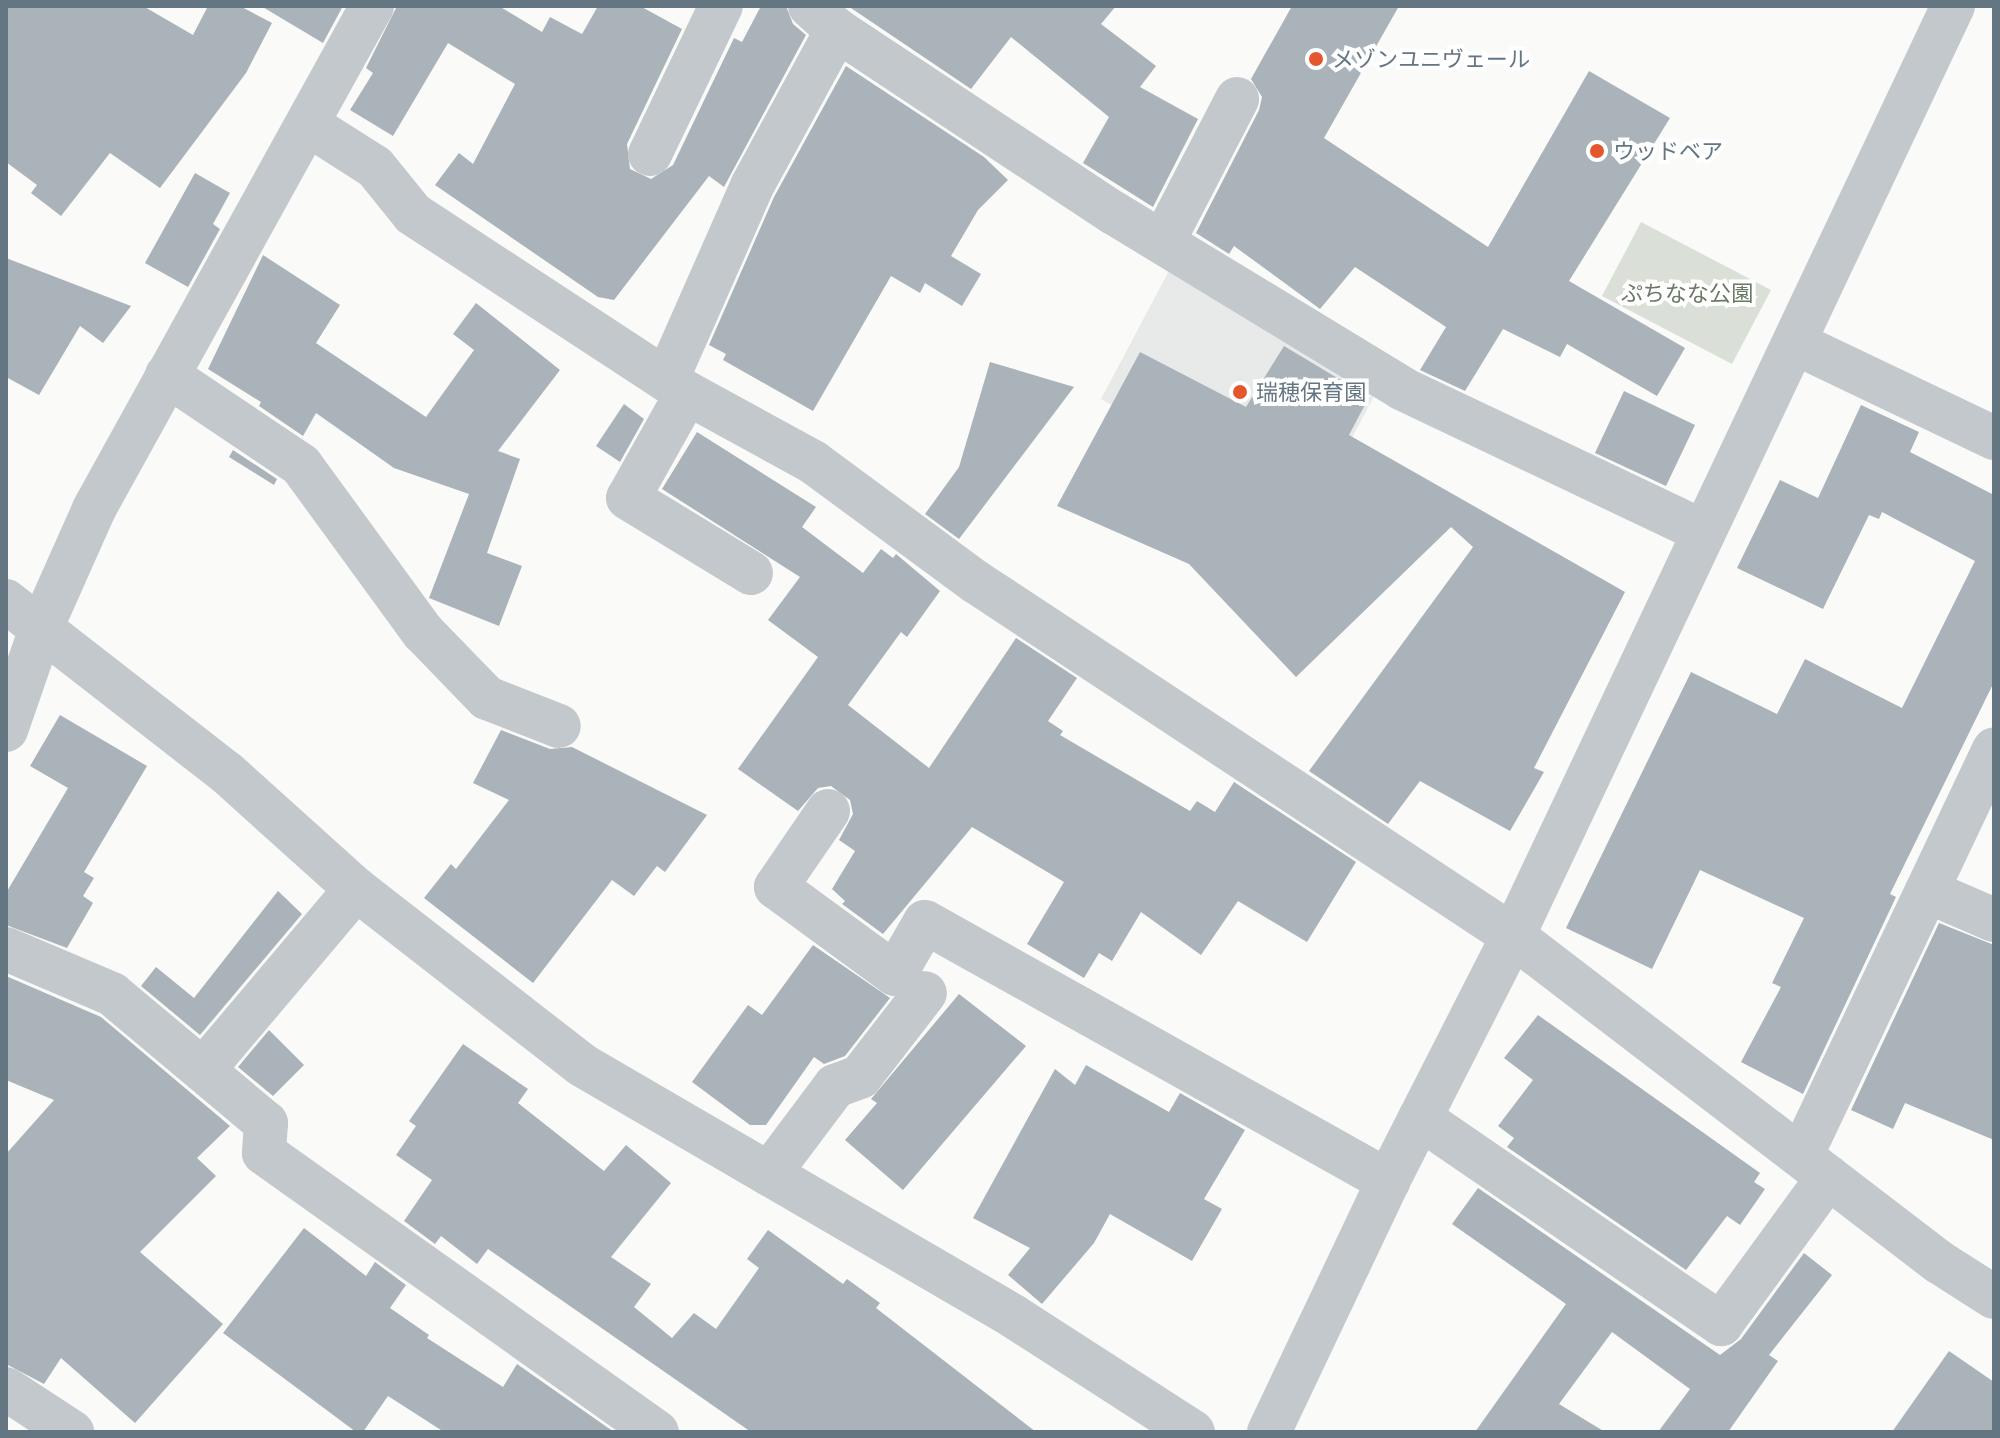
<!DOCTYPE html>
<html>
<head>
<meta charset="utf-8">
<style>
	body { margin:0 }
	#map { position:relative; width:2000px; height:1438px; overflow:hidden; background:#fafaf8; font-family:Ubuntu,"Noto Sans JP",sans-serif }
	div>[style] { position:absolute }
	.built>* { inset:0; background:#e8e9e9 }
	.green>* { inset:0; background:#dadfd7 }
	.building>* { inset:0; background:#aab3b9 }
	.minor>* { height:44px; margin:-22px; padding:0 22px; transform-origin:22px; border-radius:22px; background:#c3c8cc }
	.dots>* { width:22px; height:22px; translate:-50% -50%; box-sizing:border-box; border:4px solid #fff; border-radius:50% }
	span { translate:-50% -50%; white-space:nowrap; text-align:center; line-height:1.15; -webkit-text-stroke:8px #fff; paint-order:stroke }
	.poi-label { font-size:22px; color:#657683 }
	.left { translate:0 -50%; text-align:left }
	.park-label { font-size:22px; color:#687a64 }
	.frame { position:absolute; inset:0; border:8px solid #657683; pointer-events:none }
</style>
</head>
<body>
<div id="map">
	<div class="built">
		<i style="clip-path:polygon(1170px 269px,1380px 385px,1309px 519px,1101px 399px)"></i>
	</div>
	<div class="green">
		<i style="clip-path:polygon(1641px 222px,1771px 290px,1732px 364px,1602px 296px)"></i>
	</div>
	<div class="building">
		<i style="clip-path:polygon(6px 6px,143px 6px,193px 35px,208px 6px,240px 6px,272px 23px,246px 73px,160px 188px,110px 153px,61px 216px,31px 193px,37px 185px,6px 162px)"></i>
		<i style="clip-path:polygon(261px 6px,343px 6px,323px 43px)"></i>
		<i style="clip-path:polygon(397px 6px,499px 6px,542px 32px,550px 17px,582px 34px,598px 6px,640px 6px,682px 29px,627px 144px,630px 169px,651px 179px,673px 165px,734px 38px,742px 42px,761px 6px,786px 6px,793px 24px,806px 35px,724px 187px,709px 176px,614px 300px,598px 297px,435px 185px,459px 153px,473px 164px,515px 84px,448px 43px,393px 136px,350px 110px,373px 73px,366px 68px)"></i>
		<i style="clip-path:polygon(848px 6px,1116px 6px,1101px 24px,1156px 66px,1140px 87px,1198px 119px,1153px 207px,1083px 163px,1109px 117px,1011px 37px,971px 89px)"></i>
		<i style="clip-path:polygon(1292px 6px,1399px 6px,1324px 138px,1488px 247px,1589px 71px,1670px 118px,1569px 281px,1685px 348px,1657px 396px,1567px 344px,1560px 357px,1503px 329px,1465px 391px,1420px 370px,1446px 327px,1355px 267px,1320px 309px,1234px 246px,1229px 254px,1196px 233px,1259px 110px,1262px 97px,1251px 79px)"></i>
		<i style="clip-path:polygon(846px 66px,984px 157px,1008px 180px,978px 210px,951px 256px,981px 274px,962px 306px,925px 283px,920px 293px,891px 276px,813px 411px,723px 360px,726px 354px,709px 345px,774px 197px)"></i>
		<i style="clip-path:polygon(195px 173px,230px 193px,213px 224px,220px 229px,188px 287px,145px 263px)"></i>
		<i style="clip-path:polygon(263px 255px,340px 305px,316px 343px,426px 417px,474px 350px,453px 334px,476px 303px,560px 370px,498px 451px,520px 459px,487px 553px,522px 566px,499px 626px,429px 598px,469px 494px,394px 468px,316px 413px,303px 436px,259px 406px,261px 402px,208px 369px)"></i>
		<i style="clip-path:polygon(6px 258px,131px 306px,103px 343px,80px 326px,39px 395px,6px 377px)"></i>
		<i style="clip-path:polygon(1284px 346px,1369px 397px,1349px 435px,1625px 592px,1534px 768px,1544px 772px,1510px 831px,1420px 781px,1388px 824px,1309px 771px,1473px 547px,1451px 527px,1296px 677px,1189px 564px,1057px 506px,1140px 352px,1246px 407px)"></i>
		<i style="clip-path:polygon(990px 362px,1074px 387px,959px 539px,925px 514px,959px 467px)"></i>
		<i style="clip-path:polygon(1624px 391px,1695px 425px,1666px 486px,1595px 453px)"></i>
		<i style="clip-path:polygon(624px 404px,644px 419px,620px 462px,596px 446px)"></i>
		<i style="clip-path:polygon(1861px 405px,1919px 432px,1910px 452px,1994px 495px,1994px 682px,1890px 894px,1896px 897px,1803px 1094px,1741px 1062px,1781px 987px,1772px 983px,1804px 918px,1700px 870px,1652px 969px,1566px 928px,1691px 672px,1777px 714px,1805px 659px,1902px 708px,1975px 561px,1882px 512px,1879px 519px,1869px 515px,1823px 609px,1737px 568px,1780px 480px,1818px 498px)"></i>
		<i style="clip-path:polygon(697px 432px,816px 507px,802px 527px,863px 573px,881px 549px,893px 558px,896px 554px,940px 591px,907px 637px,901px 632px,848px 705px,929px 768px,1016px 638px,1077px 678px,1048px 721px,1063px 731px,1060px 735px,1190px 811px,1197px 801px,1215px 812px,1234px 782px,1356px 862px,1307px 942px,1238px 901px,1201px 955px,1141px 912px,1112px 961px,1099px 953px,1084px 978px,1027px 944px,1064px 882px,972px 827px,883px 934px,842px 904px,845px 901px,832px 889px,855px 851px,839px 840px,853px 814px,850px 800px,831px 786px,818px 788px,798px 811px,738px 769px,818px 657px,768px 620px,800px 577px,662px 489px)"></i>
		<i style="clip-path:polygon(233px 450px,277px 479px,274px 485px,229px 457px)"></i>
		<i style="clip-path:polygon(60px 715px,147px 766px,84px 872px,94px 878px,83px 896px,93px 903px,67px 948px,6px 925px,6px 893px,68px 788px,30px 766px)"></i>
		<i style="clip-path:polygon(501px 730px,550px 749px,572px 747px,707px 815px,665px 872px,657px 866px,634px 896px,612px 880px,533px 983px,424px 898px,451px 864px,456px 869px,509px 800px,473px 783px)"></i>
		<i style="clip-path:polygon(278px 891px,302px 914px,200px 1035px,141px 986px,156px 967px,194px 998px)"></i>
		<i style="clip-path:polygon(1939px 923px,1994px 945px,1994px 1140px,1905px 1103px,1893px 1129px,1851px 1110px)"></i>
		<i style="clip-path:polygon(813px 945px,890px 998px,845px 1056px,824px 1064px,814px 1057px,766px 1125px,750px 1125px,692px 1082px,748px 1005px,762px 1015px)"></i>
		<i style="clip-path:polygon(6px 976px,101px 1017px,230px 1126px,197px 1158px,216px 1176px,140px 1252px,223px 1324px,135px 1423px,61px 1358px,44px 1384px,6px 1364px,6px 1154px,54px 1100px,6px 1080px)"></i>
		<i style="clip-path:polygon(959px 994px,1026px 1046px,903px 1190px,845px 1140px,877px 1103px,871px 1099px)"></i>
		<i style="clip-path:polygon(1538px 1015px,1760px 1173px,1754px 1182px,1765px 1189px,1740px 1225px,1727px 1216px,1686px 1270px,1507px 1147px,1514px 1138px,1498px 1126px,1533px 1080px,1504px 1058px)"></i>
		<i style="clip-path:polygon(269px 1030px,304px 1065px,273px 1096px,238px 1067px)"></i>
		<i style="clip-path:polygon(463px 1044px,528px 1089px,518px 1103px,604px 1171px,626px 1145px,671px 1183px,611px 1257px,651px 1284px,634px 1307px,672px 1338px,694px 1313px,716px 1329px,759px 1268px,747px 1259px,768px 1230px,843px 1284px,847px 1279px,880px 1303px,876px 1308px,1036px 1432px,751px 1432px,488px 1249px,477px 1264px,441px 1236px,435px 1244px,404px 1221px,432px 1180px,396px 1155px,416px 1126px,409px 1121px)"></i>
		<i style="clip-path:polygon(1086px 1065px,1169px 1112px,1180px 1093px,1245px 1130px,1204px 1199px,1222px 1209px,1192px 1261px,1110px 1214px,1094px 1243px,1042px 1304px,1008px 1275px,1030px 1248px,973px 1218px,1055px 1069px,1075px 1085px)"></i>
		<i style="clip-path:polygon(1478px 1188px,1720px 1355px,1741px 1339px,1804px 1253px,1832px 1275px,1769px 1355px,1778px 1361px,1728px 1432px,1658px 1432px,1690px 1389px,1612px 1332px,1559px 1404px,1605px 1432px,1475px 1432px,1566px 1304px,1452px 1224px)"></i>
		<i style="clip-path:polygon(304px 1228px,366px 1276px,375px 1262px,406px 1285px,390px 1308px,429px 1335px,427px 1338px,503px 1387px,517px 1364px,614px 1432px,444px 1432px,388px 1396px,363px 1432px,356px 1432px,223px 1333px)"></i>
		<i style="clip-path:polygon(1949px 1351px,1994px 1382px,1994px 1432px,1892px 1432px)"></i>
	</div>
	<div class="minor">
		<i style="left:810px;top:6px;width:36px;rotate:42deg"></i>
		<i style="left:837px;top:30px;width:332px;rotate:33.5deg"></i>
		<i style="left:1114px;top:213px;width:338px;rotate:31.3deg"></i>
		<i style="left:1403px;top:389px;width:333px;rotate:25.4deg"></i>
		<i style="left:309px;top:125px;width:78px;rotate:32.5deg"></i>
		<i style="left:375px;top:167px;width:60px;rotate:51deg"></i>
		<i style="left:413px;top:214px;width:327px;rotate:33.2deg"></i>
		<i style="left:687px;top:393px;width:144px;rotate:28.7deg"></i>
		<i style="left:813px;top:462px;width:202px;rotate:36.4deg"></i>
		<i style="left:976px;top:582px;width:643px;rotate:33.39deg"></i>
		<i style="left:1513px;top:936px;width:536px;rotate:37.43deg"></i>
		<i style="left:1939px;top:1262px;width:65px;rotate:32.5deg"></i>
		<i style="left:650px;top:154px;width:164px;rotate:-64.4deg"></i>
		<i style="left:1163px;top:242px;width:161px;rotate:-62.6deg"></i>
		<i style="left:1795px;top:343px;width:221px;rotate:25.5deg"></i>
		<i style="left:167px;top:375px;width:161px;rotate:33.9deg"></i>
		<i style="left:301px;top:465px;width:207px;rotate:53.9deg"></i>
		<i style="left:423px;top:632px;width:92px;rotate:45.9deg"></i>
		<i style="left:487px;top:698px;width:77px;rotate:21.3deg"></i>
		<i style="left:667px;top:379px;width:211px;rotate:-66.2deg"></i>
		<i style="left:752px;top:186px;width:178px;rotate:-61.4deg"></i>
		<i style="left:687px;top:393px;width:120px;rotate:119.3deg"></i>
		<i style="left:628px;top:498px;width:144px;rotate:31.4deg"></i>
		<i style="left:6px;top:601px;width:280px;rotate:37.9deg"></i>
		<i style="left:227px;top:773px;width:173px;rotate:42deg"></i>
		<i style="left:356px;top:889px;width:286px;rotate:37.9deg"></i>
		<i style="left:582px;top:1065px;width:499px;rotate:30.2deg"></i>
		<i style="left:1013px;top:1316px;width:214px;rotate:32.8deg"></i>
		<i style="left:6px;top:730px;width:110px;rotate:-70.9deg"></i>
		<i style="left:42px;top:626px;width:128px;rotate:-66deg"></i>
		<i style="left:94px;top:509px;width:575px;rotate:-61.07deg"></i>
		<i style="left:828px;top:811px;width:92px;rotate:124.4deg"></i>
		<i style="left:776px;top:887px;width:147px;rotate:36.2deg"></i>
		<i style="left:895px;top:974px;width:60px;rotate:-60deg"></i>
		<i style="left:925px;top:922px;width:531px;rotate:29.22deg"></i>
		<i style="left:1927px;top:891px;width:73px;rotate:23.4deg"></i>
		<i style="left:6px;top:949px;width:115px;rotate:23deg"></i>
		<i style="left:112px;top:994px;width:201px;rotate:40deg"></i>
		<i style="left:266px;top:1123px;width:30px;rotate:94deg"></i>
		<i style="left:264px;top:1153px;width:482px;rotate:35.4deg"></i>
		<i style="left:203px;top:1070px;width:237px;rotate:-49.8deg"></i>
		<i style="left:1420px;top:1118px;width:365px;rotate:34.4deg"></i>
		<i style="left:1721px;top:1324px;width:182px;rotate:-53.9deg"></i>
		<i style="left:1801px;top:1156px;width:450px;rotate:-64.6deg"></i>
		<i style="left:769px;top:1174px;width:110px;rotate:-53.1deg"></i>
		<i style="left:835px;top:1086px;width:27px;rotate:-20deg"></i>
		<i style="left:860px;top:1077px;width:106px;rotate:-52.3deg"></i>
		<i style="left:6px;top:1389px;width:79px;rotate:33.1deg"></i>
		<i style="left:1269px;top:1432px;width:278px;rotate:-64.6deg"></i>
		<i style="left:1388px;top:1181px;width:275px;rotate:-63deg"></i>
		<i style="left:1513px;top:936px;width:1029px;rotate:-64.68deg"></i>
	</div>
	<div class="dots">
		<i style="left:1316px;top:59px;background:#e4572e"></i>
		<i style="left:1597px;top:151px;background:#e4572e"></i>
		<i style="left:1240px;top:392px;background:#e4572e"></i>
	</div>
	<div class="poi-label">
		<span class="left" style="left:1332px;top:59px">メゾンユニヴェール</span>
		<span class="left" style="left:1613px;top:151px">ウッドベア</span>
		<span class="left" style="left:1256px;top:392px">瑞穂保育園</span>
	</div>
	<div class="park-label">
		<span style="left:1687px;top:293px">ぷちなな公園</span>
	</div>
	<div class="frame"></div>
</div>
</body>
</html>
